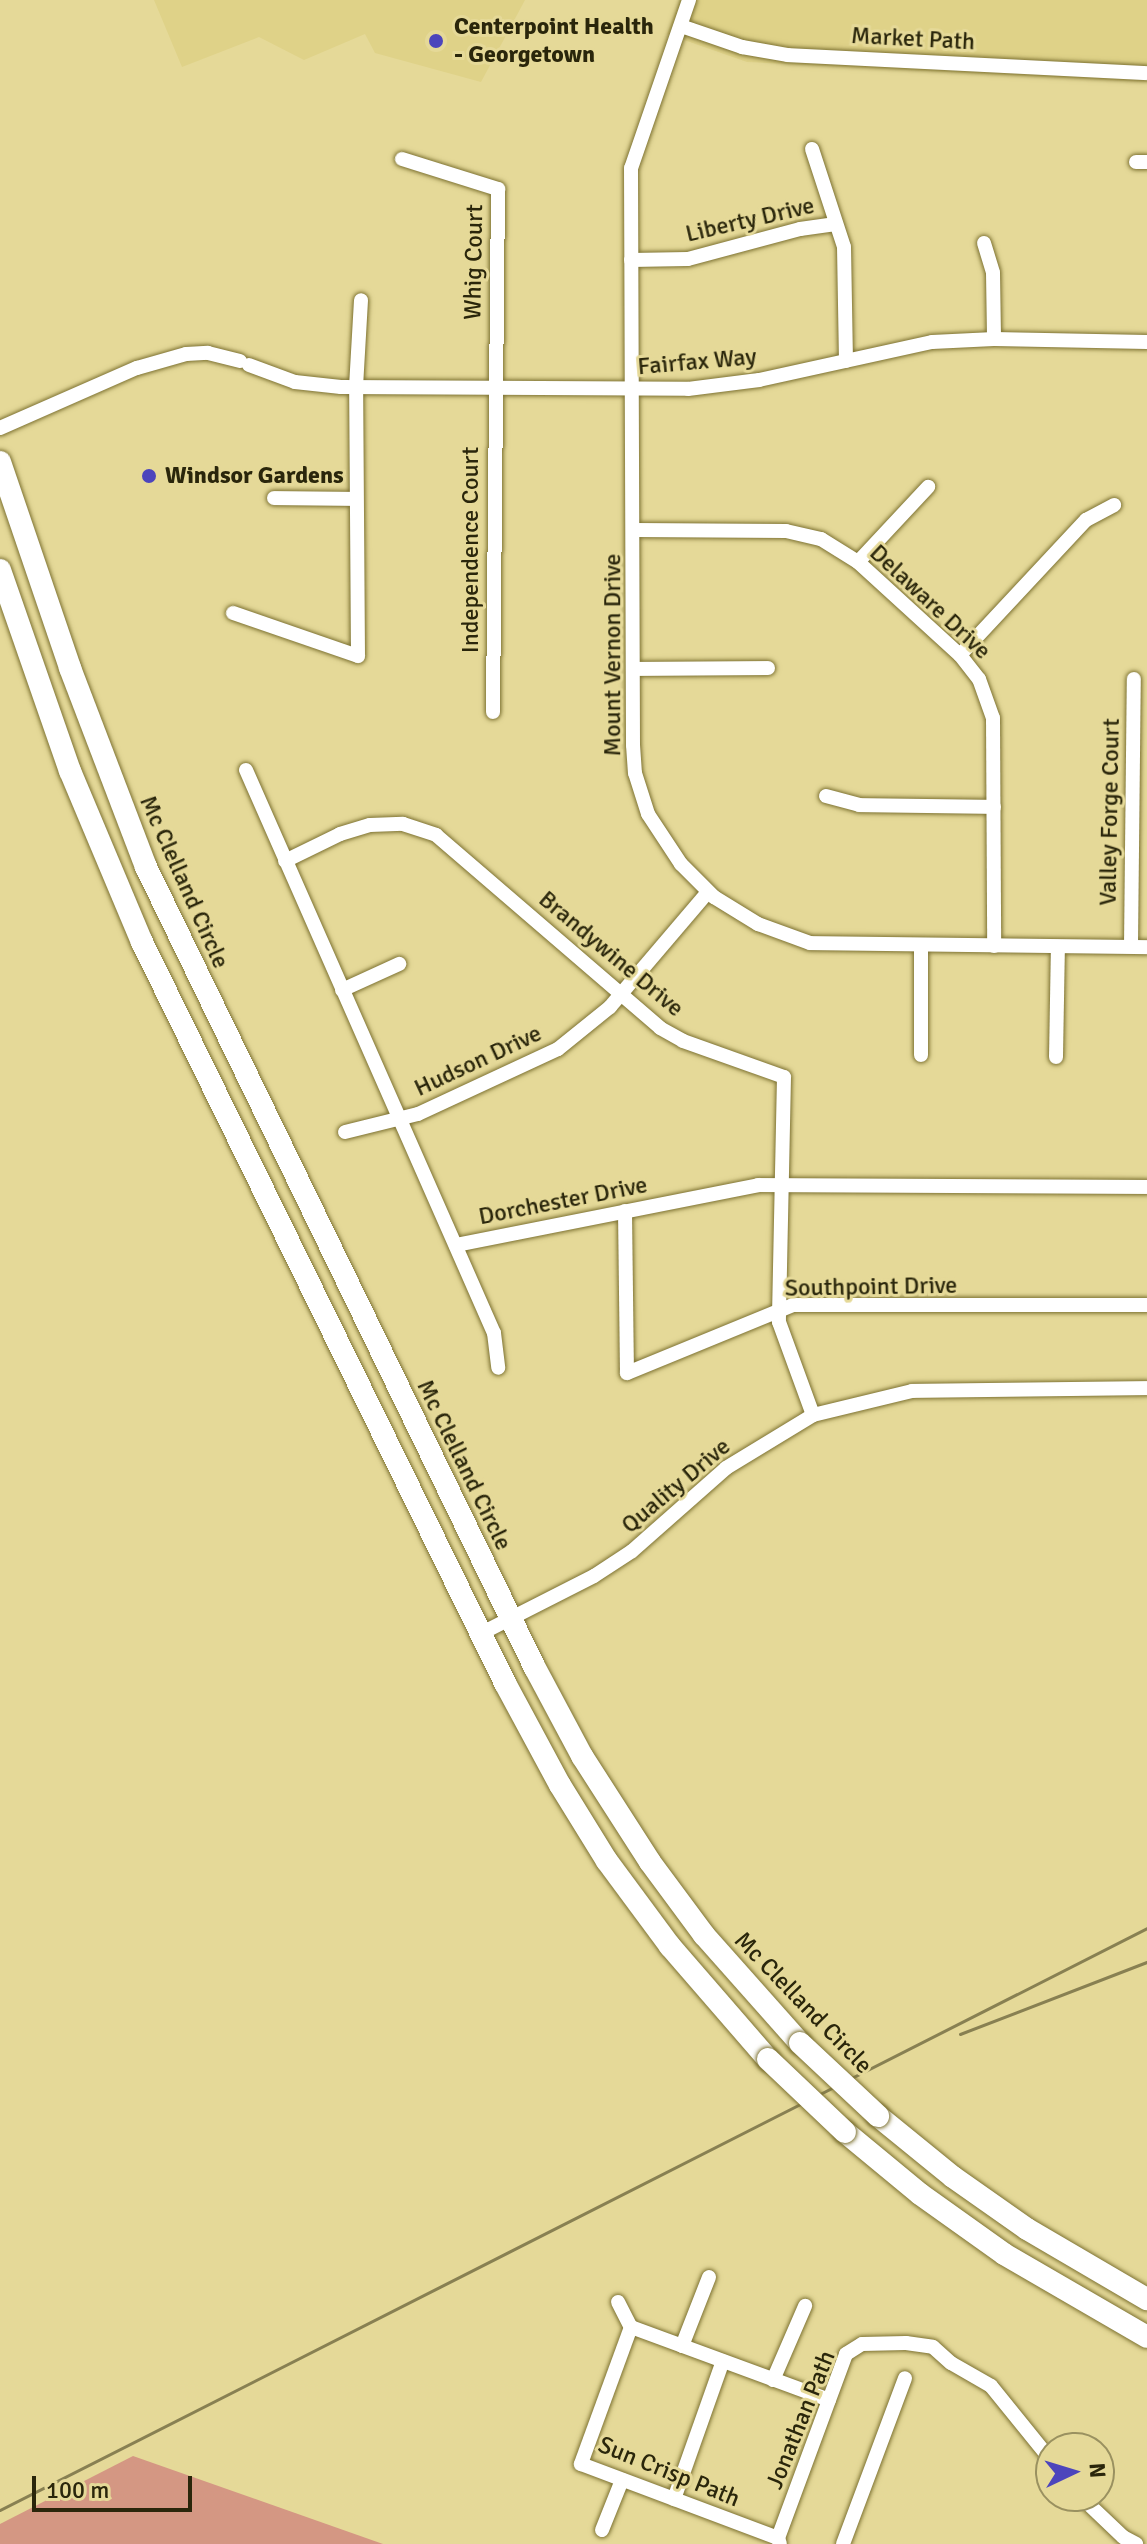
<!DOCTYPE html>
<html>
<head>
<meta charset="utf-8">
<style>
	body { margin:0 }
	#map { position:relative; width:1147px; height:2544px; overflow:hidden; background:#e5d998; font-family:Signika,sans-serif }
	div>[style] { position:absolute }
	.built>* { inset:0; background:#dfd288 }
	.green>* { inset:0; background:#d49783 }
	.roads { filter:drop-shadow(0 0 2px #7d7232) drop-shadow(0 0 2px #7d7232) }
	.minor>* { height:14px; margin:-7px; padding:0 7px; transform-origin:7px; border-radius:7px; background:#fff }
	.highway>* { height:22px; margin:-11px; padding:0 11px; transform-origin:11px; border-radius:11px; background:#fff }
	.rail>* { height:3px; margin:-1.5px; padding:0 1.5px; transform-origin:1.5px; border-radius:1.5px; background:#888052 }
	.bridges { filter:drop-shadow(0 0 2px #7d7232) drop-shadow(0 0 2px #7d7232) }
	.highway-bridge>* { height:22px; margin:-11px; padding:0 11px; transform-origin:11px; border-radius:11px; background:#fff }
	.dots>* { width:22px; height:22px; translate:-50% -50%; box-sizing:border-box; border:4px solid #e5d998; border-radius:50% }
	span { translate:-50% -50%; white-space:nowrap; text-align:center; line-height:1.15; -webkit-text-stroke:6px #e5d998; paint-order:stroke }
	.poi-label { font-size:24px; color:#2a260b; font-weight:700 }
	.left { translate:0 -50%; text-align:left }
	.street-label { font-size:24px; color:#2a260b }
	.north { position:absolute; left:1035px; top:2432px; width:80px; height:80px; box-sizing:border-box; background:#e5d998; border:2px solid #9a9160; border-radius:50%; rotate:86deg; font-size:22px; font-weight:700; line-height:32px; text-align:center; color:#2a260b }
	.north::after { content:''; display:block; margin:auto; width:28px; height:36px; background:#4c45bc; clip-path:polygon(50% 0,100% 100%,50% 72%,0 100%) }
	.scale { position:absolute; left:32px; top:2476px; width:160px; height:36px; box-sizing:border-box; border:4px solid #2a260b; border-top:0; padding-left:10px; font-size:24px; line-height:28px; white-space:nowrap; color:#2a260b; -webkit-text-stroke:6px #e5d998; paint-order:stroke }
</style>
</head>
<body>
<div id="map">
	<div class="built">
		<i style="clip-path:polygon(154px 0,525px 0,481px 82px,375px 53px,365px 34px,304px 60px,259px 37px,182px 67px)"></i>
		<i style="clip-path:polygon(680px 0,1147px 0,1147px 82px,747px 62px,667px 34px)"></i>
	</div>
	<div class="green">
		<i style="clip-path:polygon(133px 2456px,383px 2544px,0 2544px,0 2524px)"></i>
	</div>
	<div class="roads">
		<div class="minor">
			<i style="left:689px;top:0;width:178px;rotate:109deg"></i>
			<i style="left:631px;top:168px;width:577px;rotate:89.8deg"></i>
			<i style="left:633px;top:745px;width:28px;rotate:86deg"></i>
			<i style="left:635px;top:773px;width:43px;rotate:72.4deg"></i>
			<i style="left:648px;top:814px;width:60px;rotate:56.6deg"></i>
			<i style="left:681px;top:864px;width:47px;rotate:45deg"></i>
			<i style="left:714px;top:897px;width:52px;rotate:31.5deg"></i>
			<i style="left:758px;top:924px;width:55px;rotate:20.1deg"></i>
			<i style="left:810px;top:943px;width:337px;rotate:0.7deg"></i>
			<i style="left:681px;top:26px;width:65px;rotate:19deg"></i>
			<i style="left:742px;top:47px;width:47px;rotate:9.9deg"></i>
			<i style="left:788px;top:55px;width:359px;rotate:2.9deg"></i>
			<i style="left:812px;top:149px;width:103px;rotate:71.9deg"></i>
			<i style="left:844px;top:247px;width:114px;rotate:89deg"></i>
			<i style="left:402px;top:159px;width:101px;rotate:17.4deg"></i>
			<i style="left:498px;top:189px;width:523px;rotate:90.55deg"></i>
			<i style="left:1136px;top:162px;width:11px"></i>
			<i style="left:984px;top:243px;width:31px;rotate:73deg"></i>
			<i style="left:993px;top:273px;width:66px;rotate:89.1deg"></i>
			<i style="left:631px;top:260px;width:57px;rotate:-1deg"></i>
			<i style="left:688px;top:259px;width:116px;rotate:-15deg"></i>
			<i style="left:800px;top:229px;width:36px;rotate:-8deg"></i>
			<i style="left:249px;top:365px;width:49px;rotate:20.3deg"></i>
			<i style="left:295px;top:382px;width:46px;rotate:6.2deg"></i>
			<i style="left:341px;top:387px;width:347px;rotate:0.3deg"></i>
			<i style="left:688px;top:389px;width:72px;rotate:-7.2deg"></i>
			<i style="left:759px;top:380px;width:177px;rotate:-12.4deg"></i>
			<i style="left:932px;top:342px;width:62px;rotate:-2.8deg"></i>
			<i style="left:994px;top:339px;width:153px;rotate:1.1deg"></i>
			<i style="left:0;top:428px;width:150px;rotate:-23.7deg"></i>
			<i style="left:137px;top:368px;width:51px;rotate:-15.9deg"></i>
			<i style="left:186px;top:354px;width:22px;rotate:-3deg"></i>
			<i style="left:208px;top:353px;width:33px;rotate:14deg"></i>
			<i style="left:274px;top:498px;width:82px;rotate:0.7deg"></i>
			<i style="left:634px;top:530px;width:152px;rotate:0.4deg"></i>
			<i style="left:786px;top:531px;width:36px;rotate:13deg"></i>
			<i style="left:821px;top:539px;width:44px;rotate:31.9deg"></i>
			<i style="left:858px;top:562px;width:138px;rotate:42.4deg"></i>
			<i style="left:960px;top:655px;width:31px;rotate:52deg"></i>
			<i style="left:979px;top:679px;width:41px;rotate:70.3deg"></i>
			<i style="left:993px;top:718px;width:228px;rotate:89.7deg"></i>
			<i style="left:858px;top:562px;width:103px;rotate:-47deg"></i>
			<i style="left:233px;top:613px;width:132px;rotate:19deg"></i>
			<i style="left:358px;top:656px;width:269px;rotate:-90.4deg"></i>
			<i style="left:356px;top:387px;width:87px;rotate:-86.7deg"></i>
			<i style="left:960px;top:655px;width:185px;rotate:-47deg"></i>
			<i style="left:1086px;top:520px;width:32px;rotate:-28deg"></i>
			<i style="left:633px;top:669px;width:135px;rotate:-0.4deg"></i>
			<i style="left:246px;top:770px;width:615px;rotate:66.23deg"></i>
			<i style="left:494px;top:1333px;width:35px;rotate:83deg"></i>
			<i style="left:826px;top:796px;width:34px;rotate:15deg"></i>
			<i style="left:859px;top:805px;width:135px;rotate:0.8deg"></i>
			<i style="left:285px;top:861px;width:61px;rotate:-26.1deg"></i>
			<i style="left:340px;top:834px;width:31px;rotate:-17deg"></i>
			<i style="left:370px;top:825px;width:33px;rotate:-2deg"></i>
			<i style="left:403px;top:824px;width:35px;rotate:18deg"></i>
			<i style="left:436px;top:835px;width:296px;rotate:40.7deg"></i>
			<i style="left:660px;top:1028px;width:26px;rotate:29deg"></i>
			<i style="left:683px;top:1041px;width:107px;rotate:19.6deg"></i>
			<i style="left:784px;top:1077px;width:245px;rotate:91.2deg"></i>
			<i style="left:779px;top:1322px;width:99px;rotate:69.9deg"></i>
			<i style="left:921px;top:945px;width:110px;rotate:90deg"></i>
			<i style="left:1131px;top:946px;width:267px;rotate:-89.4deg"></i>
			<i style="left:342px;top:990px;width:63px;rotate:-24.5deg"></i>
			<i style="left:1056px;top:1057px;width:110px;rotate:-89deg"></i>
			<i style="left:345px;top:1132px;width:75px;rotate:-13.9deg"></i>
			<i style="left:418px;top:1114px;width:154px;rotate:-24.9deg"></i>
			<i style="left:558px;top:1049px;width:67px;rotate:-38.9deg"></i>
			<i style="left:610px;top:1007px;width:151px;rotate:-49.6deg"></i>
			<i style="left:625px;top:1211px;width:162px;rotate:89.3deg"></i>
			<i style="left:627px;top:1373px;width:179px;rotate:-22.3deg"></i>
			<i style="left:793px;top:1305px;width:354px"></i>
			<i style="left:456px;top:1245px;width:308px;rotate:-11.2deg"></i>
			<i style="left:758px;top:1185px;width:389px;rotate:0.3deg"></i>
			<i style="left:480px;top:1634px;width:128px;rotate:-27deg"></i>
			<i style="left:594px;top:1576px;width:45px;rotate:-33.3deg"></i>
			<i style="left:632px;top:1551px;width:125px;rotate:-41.4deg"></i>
			<i style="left:726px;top:1468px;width:102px;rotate:-31.3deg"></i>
			<i style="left:813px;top:1415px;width:102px;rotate:-13.6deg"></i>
			<i style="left:912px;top:1391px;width:235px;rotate:-0.7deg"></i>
			<i style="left:618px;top:2302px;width:28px;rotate:63deg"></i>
			<i style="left:631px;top:2327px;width:211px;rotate:20.2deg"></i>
			<i style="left:631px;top:2327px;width:146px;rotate:110.1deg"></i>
			<i style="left:581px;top:2464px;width:210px;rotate:20.6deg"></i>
			<i style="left:778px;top:2538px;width:6px;rotate:72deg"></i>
			<i style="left:682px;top:2346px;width:74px;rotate:-68.6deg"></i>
			<i style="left:773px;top:2380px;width:81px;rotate:-66.6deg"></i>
			<i style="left:1080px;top:2496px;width:59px;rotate:43.6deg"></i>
			<i style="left:1123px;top:2537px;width:15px;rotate:28deg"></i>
			<i style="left:674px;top:2499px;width:146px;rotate:-70.5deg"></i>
			<i style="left:602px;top:2530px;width:54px;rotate:-68.2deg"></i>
			<i style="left:778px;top:2538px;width:196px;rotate:-69.7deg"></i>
			<i style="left:846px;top:2354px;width:19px;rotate:-32deg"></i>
			<i style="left:862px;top:2344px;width:44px;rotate:-1.3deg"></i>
			<i style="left:906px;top:2343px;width:27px;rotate:8deg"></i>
			<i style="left:933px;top:2347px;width:24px;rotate:42deg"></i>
			<i style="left:951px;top:2363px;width:46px;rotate:29.9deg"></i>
			<i style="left:991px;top:2386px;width:95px;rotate:51deg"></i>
			<i style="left:843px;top:2544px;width:177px;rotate:-69.5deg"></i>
		</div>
		<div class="highway">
			<i style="left:0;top:462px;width:218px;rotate:71.2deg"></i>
			<i style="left:70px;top:668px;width:213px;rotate:69.1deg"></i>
			<i style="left:146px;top:867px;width:890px;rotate:64.1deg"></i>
			<i style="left:535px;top:1668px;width:100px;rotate:61.9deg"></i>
			<i style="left:582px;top:1756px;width:126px;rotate:57.3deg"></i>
			<i style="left:650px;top:1862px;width:91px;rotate:53.5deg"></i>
			<i style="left:704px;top:1935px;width:144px;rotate:48.4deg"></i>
			<i style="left:0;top:570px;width:213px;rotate:70.8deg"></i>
			<i style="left:70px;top:771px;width:186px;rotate:67.2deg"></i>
			<i style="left:142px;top:942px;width:825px;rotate:63.9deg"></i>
			<i style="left:505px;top:1683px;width:116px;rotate:61.7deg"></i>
			<i style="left:560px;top:1785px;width:89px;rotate:58.3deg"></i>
			<i style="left:607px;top:1861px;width:106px;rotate:53.5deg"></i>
			<i style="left:670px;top:1946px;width:150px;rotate:49.1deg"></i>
			<i style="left:878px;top:2116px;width:97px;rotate:39.1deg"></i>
			<i style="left:953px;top:2177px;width:90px;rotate:35.1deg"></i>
			<i style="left:1027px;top:2229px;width:139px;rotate:30.3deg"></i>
			<i style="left:845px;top:2132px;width:97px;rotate:39.6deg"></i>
			<i style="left:920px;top:2194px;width:103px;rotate:35.5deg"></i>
			<i style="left:1004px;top:2254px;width:165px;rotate:30.1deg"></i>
		</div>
	</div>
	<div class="rail">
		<i style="left:960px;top:2034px;width:200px;rotate:-21.1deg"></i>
		<i style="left:0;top:2510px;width:1286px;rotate:-26.9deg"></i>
	</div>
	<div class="bridges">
		<div class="highway-bridge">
			<i style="left:800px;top:2043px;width:107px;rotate:43.1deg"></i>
			<i style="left:768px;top:2059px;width:106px;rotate:43.5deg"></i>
		</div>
	</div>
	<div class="dots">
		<i style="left:436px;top:41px;background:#4c45bc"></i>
		<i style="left:149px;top:476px;background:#4c45bc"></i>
	</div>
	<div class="poi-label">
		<span class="left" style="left:454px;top:41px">Centerpoint Health<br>- Georgetown</span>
		<span class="left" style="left:165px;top:476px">Windsor Gardens</span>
	</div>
	<div class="street-label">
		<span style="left:913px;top:39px;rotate:3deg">Market Path</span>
		<span style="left:750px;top:220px;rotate:-13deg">Liberty Drive</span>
		<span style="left:474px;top:262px;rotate:-89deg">Whig Court</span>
		<span style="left:697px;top:362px;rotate:-5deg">Fairfax Way</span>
		<span style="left:471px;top:550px;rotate:-90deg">Independence Court</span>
		<span style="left:930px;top:602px;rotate:43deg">Delaware Drive</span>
		<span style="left:613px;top:655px;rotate:-90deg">Mount Vernon Drive</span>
		<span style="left:1110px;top:812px;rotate:-89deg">Valley Forge Court</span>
		<span style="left:184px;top:882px;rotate:66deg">Mc Clelland Circle</span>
		<span style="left:611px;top:954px;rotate:40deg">Brandywine Drive</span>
		<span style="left:478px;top:1061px;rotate:-25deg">Hudson Drive</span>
		<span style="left:563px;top:1201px;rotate:-11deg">Dorchester Drive</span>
		<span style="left:871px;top:1287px;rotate:-1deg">Southpoint Drive</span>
		<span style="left:464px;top:1465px;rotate:64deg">Mc Clelland Circle</span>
		<span style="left:676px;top:1486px;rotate:-40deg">Quality Drive</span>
		<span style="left:803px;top:2003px;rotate:46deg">Mc Clelland Circle</span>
		<span style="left:801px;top:2420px;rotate:-68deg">Jonathan Path</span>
		<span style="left:669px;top:2472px;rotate:22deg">Sun Crisp Path</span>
	</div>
	<div class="north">N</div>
	<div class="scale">100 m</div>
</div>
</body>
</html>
